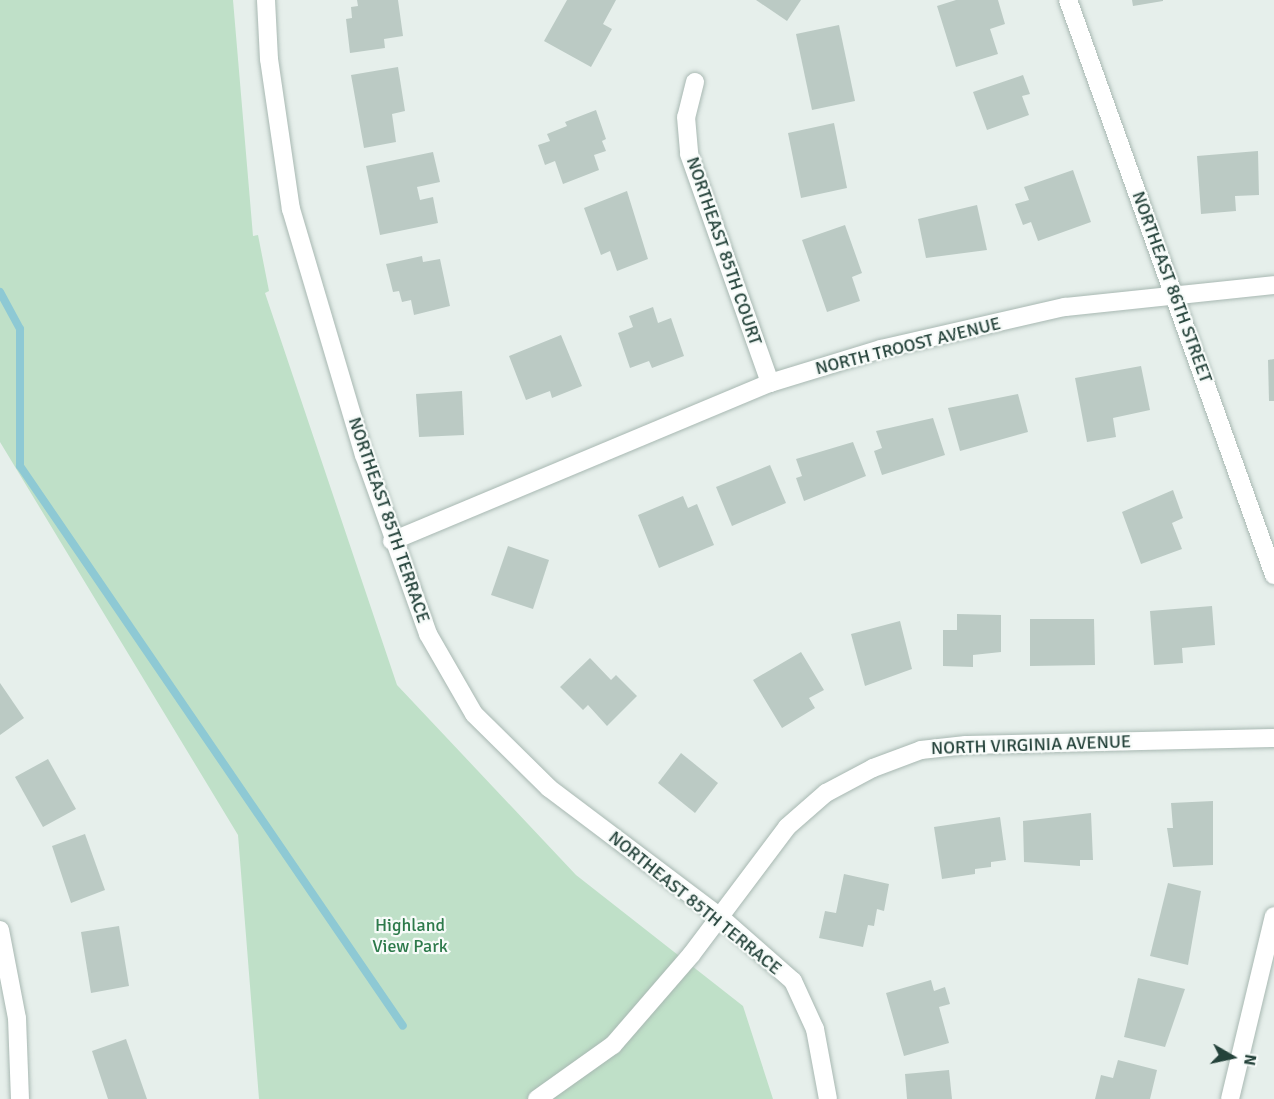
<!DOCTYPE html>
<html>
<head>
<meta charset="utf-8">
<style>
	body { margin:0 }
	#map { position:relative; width:1274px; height:1099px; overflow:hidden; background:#e6efeb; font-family:Signika,sans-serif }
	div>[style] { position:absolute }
	.green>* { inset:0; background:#bfe0c8 }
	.stream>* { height:8px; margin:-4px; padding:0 4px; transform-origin:4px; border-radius:4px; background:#8ec9d4 }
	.building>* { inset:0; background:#bbcac4 }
	.roads { filter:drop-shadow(0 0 2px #a8b8b2) drop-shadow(0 0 2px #a8b8b2) }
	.minor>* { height:18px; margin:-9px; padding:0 9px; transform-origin:9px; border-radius:9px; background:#fff }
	span { translate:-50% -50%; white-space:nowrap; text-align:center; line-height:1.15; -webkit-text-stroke:4.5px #f7fbf9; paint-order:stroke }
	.street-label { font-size:18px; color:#24423a }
	.park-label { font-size:18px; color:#2d7a4b }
	.north { position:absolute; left:1202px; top:1027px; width:60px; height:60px; -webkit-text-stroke:4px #f7fbf9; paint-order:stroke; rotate:99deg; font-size:16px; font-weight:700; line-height:24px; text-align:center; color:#24423a }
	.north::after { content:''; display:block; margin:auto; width:21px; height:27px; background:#24423a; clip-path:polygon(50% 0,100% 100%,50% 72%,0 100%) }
</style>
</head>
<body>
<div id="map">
	<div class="green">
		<i style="clip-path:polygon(0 0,233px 0,253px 236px,258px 235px,269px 291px,265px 293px,397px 685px,576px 875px,743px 1006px,773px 1099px,259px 1099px,238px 835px,0 442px)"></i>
	</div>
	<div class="stream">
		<i style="left:0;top:292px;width:42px;rotate:61.6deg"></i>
		<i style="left:20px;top:329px;width:137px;rotate:90deg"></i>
		<i style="left:20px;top:466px;width:678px;rotate:55.63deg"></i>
	</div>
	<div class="building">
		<i style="clip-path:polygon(357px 0,398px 0,403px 36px,384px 39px,385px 48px,350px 53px,346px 19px,352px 18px,351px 7px,358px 6px)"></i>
		<i style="clip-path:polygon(567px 0,616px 0,603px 24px,612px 29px,591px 67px,544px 41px)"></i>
		<i style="clip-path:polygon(756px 0,801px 0,787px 21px)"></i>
		<i style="clip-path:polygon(956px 0,998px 0,1005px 24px,990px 29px,998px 54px,956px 67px,937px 6px)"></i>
		<i style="clip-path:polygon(1132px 0,1163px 0,1163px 1px,1133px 6px)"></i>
		<i style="clip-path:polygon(839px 25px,855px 101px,812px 110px,796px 34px)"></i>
		<i style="clip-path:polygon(398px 67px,405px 111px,392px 114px,396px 142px,364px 148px,351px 75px)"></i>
		<i style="clip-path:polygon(1023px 75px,1030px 94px,1022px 96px,1029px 115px,987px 130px,973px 92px)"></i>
		<i style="clip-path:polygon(596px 110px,606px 139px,602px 141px,606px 151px,594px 155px,599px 170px,563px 184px,555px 161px,545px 165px,538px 145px,550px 141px,547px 134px,567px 126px,565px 122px)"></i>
		<i style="clip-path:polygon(834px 123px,847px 188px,801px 198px,788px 133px)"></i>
		<i style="clip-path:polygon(1258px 151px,1259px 195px,1235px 196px,1236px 211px,1201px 214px,1197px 156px)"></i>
		<i style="clip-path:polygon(433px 152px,440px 182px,417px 187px,420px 200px,433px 197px,438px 223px,380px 235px,366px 166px)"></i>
		<i style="clip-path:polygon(1073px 170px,1091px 222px,1038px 241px,1031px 222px,1023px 225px,1015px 204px,1029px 200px,1024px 187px)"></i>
		<i style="clip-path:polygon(627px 191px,648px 259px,617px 271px,610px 251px,601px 255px,584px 208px)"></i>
		<i style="clip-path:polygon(977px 205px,987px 250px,926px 258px,918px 219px)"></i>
		<i style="clip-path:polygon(845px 225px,862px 273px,852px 277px,860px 301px,827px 312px,802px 240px)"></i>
		<i style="clip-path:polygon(422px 256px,423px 262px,440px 259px,450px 306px,414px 315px,411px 300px,402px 302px,399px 291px,393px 292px,386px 264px)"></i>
		<i style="clip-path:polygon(653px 307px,658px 323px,671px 318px,684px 356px,652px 368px,649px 361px,630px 368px,618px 333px,633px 327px,629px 316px)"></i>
		<i style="clip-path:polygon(561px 335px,582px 386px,552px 398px,550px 391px,526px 400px,509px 356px)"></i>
		<i style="clip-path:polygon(1274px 359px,1274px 401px,1269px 401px,1268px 360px)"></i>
		<i style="clip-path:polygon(1141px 366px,1150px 410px,1113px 418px,1116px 437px,1087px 442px,1075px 378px)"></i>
		<i style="clip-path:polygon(462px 391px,464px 435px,419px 437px,416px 394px)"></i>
		<i style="clip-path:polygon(1018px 394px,1028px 432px,960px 451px,948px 408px)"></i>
		<i style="clip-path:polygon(933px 418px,945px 455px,882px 475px,874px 451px,882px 448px,876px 431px)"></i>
		<i style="clip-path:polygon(853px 442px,866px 476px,804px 501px,796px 478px,802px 476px,796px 459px)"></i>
		<i style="clip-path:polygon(770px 465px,786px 503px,732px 526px,716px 487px)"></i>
		<i style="clip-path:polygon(1173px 490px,1183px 518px,1172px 523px,1182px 549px,1141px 564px,1122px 512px)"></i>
		<i style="clip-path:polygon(683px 496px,688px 508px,697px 504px,714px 545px,659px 568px,638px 515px)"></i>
		<i style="clip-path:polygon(508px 546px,549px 560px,533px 609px,491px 595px)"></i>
		<i style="clip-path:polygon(1212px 606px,1215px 645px,1182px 648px,1183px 663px,1154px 665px,1150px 611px)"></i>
		<i style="clip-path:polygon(957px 614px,1001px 615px,1001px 652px,973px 655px,973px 667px,943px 666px,943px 630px,957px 630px)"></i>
		<i style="clip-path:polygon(1030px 619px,1094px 619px,1095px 665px,1030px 666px)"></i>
		<i style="clip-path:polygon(900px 621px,912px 669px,865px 686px,851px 634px)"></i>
		<i style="clip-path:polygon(801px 652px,824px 690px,809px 698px,815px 708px,782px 728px,753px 680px)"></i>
		<i style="clip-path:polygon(590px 658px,611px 680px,616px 675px,637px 696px,607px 726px,588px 705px,583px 710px,560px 687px)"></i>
		<i style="clip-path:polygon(0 683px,24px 718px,0 735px)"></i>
		<i style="clip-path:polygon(681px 753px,718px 783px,695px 813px,658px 783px)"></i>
		<i style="clip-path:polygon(48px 759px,76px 809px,43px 827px,15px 777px)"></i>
		<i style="clip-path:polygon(1213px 801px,1213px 865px,1173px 867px,1167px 828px,1173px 828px,1171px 803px)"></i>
		<i style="clip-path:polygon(1091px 813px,1093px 860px,1080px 860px,1080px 866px,1024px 862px,1023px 821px)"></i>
		<i style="clip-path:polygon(1000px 817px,1006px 860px,991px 862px,991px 867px,975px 869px,975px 874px,942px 879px,934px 827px)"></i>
		<i style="clip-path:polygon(85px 834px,105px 890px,71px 903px,52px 846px)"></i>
		<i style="clip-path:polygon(844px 874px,889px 884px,884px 911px,877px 909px,874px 926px,868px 925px,863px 947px,819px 938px,825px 911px,836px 913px)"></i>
		<i style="clip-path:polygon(1168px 883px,1201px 891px,1188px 965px,1150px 956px)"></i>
		<i style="clip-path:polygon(119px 926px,129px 986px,91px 993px,81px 932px)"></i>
		<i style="clip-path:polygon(1138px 978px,1185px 989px,1165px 1047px,1124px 1037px)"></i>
		<i style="clip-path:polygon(931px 980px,934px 991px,945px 987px,950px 1004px,939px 1007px,949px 1043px,904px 1056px,886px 993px)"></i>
		<i style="clip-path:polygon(126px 1039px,147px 1099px,108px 1099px,92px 1051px)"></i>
		<i style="clip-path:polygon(1118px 1060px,1157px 1070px,1150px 1099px,1095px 1099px,1101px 1075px,1113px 1078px)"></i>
		<i style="clip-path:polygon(949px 1070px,952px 1099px,907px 1099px,905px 1074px)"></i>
	</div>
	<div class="roads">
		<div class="minor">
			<i style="left:266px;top:0;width:59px;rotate:87.1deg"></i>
			<i style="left:269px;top:59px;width:152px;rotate:81.7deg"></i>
			<i style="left:291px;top:209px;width:257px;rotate:73.5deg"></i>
			<i style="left:364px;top:455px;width:190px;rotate:70.3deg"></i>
			<i style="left:428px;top:634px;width:92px;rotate:60.1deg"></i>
			<i style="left:474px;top:714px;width:105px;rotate:44.6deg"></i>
			<i style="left:549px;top:788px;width:213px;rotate:37deg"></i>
			<i style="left:719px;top:916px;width:98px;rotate:41.3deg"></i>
			<i style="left:793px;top:981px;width:53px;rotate:65.4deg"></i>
			<i style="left:815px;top:1029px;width:71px;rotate:79.5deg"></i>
			<i style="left:1068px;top:0;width:611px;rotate:70.29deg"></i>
			<i style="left:695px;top:82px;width:36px;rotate:104deg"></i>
			<i style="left:686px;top:117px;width:37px;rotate:85deg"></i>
			<i style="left:689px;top:154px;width:243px;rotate:70.5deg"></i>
			<i style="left:392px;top:541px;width:410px;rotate:-22.7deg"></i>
			<i style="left:770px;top:383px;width:116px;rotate:-17deg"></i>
			<i style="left:881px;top:349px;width:189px;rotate:-12.9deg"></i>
			<i style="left:1065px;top:307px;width:210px;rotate:-6deg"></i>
			<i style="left:0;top:930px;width:90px;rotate:79.1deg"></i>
			<i style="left:17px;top:1018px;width:81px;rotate:87.9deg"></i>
			<i style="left:537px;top:1099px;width:93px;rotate:-35.4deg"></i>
			<i style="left:613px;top:1045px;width:119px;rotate:-49.1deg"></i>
			<i style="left:691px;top:955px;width:160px;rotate:-53.1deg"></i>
			<i style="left:787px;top:827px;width:52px;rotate:-41.1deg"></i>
			<i style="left:826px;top:793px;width:53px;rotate:-28deg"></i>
			<i style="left:873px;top:768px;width:51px;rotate:-20.6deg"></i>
			<i style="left:921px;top:750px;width:45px;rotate:-6.3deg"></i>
			<i style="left:966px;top:745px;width:308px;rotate:-1.3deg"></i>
			<i style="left:1230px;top:1099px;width:188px;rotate:-76.5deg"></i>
		</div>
	</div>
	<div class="street-label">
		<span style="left:724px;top:251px;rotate:71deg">NORTHEAST 85TH COURT</span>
		<span style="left:1172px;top:287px;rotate:70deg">NORTHEAST 86TH STREET</span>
		<span style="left:908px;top:346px;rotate:-14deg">NORTH TROOST AVENUE</span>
		<span style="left:389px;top:520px;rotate:71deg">NORTHEAST 85TH TERRACE</span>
		<span style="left:1031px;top:745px;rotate:-2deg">NORTH VIRGINIA AVENUE</span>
		<span style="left:695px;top:903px;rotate:39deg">NORTHEAST 85TH TERRACE</span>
	</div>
	<div class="park-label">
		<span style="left:410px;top:936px">Highland<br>View Park</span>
	</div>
	<div class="north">N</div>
</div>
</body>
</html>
